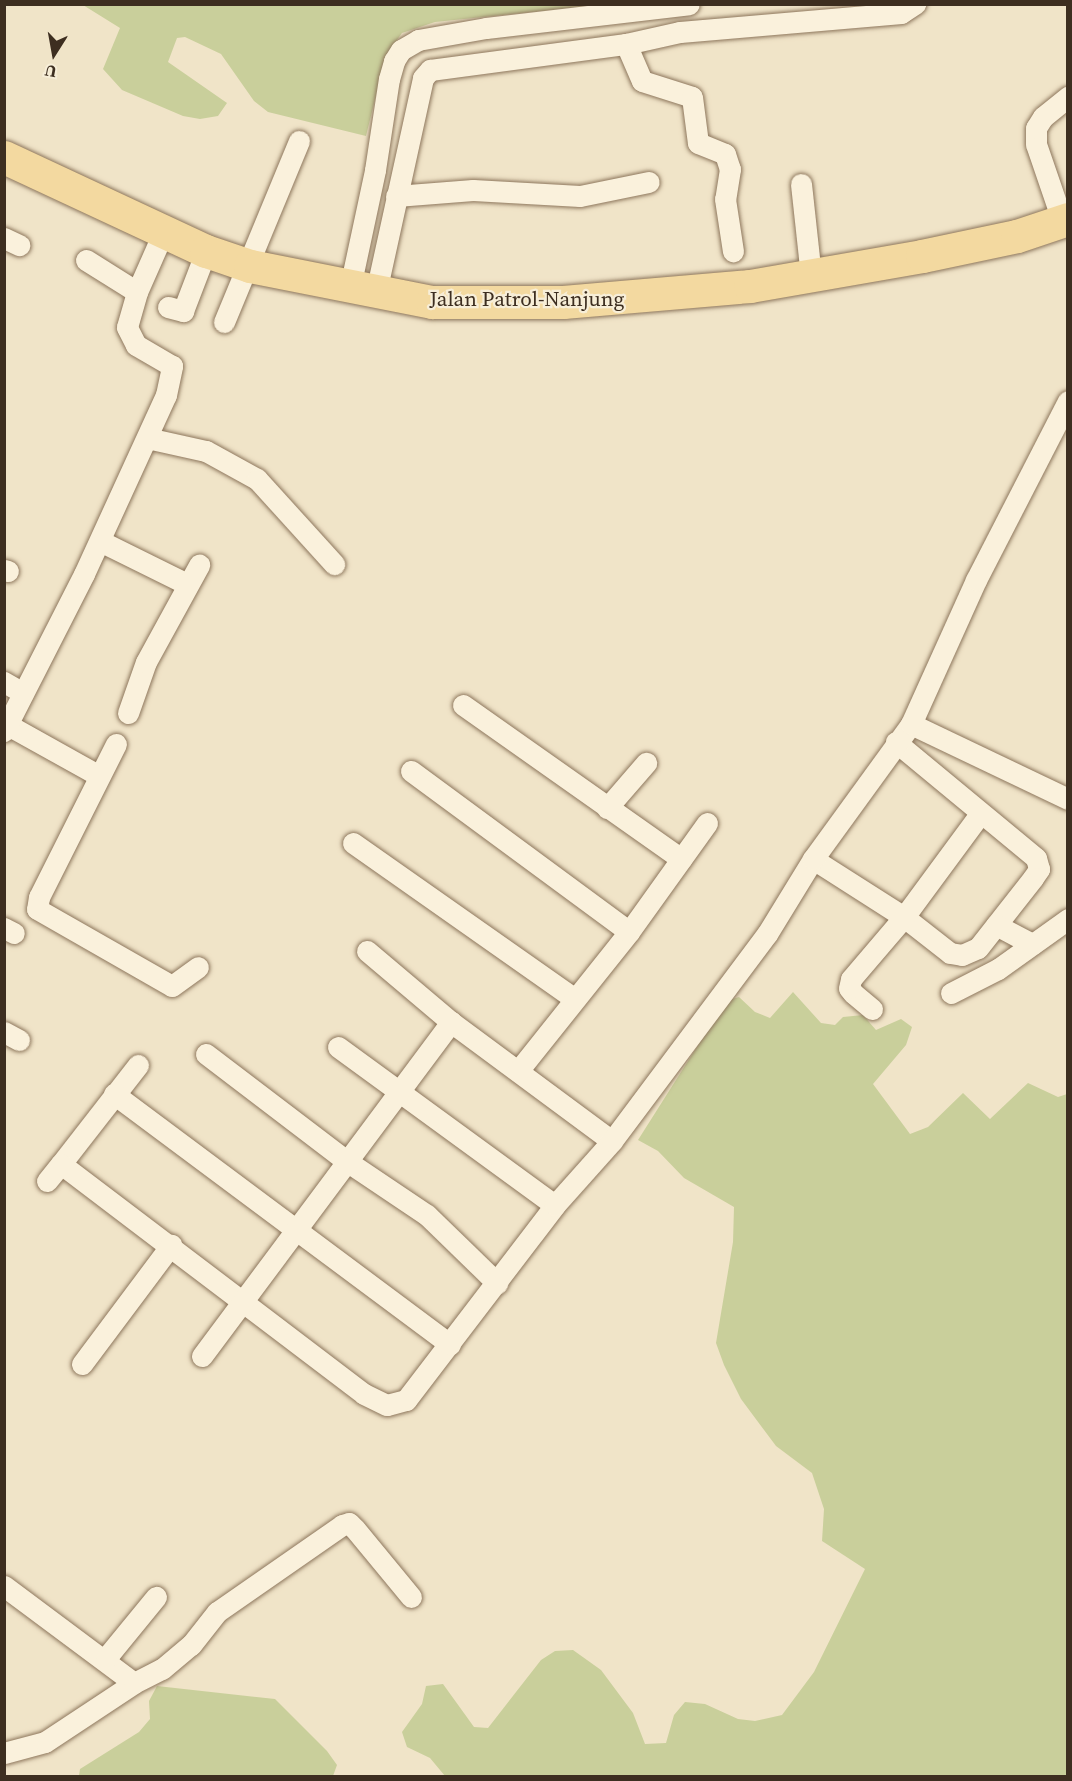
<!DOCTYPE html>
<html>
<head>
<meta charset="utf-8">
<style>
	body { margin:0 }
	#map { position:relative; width:1072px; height:1781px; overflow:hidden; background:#f0e4c8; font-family:"Source Serif 4",serif }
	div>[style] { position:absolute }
	.green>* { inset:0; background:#c9cf9b }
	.roads { filter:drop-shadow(0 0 2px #8d765c) drop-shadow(0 0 2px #8d765c) }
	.minor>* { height:21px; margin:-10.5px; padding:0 10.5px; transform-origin:10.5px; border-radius:10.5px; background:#faf1dc }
	.primary>* { height:33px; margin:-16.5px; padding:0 16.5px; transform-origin:16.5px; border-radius:16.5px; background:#f3d9a0 }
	span { translate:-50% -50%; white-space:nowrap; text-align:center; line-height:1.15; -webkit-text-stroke:4.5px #f7eed8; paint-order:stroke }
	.street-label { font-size:21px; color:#3d2e20 }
	.frame { position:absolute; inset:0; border:6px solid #3d2e20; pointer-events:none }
	.north { position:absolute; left:24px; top:24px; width:60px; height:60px; -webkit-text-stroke:4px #f7eed8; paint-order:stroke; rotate:191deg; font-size:16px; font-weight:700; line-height:24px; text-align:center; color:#3d2e20 }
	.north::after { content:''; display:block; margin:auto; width:21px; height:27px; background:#3d2e20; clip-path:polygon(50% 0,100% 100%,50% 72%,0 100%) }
</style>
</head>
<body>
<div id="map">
	<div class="green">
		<i style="clip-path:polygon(83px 5px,601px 5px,435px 22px,402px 33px,386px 55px,366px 136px,268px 112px,254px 101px,221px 54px,185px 37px,177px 38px,168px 62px,227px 103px,218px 116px,200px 119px,183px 116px,122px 90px,103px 69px,120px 28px)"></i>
		<i style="clip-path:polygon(793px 992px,821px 1023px,835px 1025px,843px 1017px,863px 1015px,876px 1030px,901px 1019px,912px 1027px,906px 1045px,873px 1084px,910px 1134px,928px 1127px,963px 1093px,990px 1119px,1028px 1083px,1058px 1097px,1067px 1094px,1067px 1776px,445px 1776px,430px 1758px,407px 1747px,402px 1732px,422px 1704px,426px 1686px,443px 1684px,474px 1727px,488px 1728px,541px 1660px,555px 1651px,573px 1650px,601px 1670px,633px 1713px,645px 1744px,666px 1743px,674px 1715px,685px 1702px,705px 1704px,738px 1719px,755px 1721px,782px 1715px,814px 1672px,865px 1569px,822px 1541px,824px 1509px,812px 1473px,776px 1446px,741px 1399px,724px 1365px,716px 1343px,733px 1242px,734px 1207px,684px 1178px,658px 1151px,638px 1140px,726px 1001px,739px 997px,755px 1012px,770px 1018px)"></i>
		<i style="clip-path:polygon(157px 1686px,275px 1699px,327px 1751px,337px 1765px,333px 1776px,79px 1776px,80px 1769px,139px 1732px,150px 1719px,149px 1701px)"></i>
	</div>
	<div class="roads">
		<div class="minor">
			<i style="left:626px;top:44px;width:40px;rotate:66.6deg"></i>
			<i style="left:642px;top:81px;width:52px;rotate:17.7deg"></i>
			<i style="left:692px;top:97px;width:46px;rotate:82.6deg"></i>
			<i style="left:698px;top:143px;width:29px;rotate:22deg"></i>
			<i style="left:725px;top:154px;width:16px;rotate:72deg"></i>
			<i style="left:730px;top:169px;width:30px;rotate:99deg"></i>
			<i style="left:725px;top:199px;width:53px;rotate:81.3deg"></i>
			<i style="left:801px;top:184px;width:93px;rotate:83.8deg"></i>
			<i style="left:396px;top:196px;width:77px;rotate:-4.5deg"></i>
			<i style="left:473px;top:190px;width:107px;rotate:3.2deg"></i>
			<i style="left:580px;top:196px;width:70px;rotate:-11.5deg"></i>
			<i style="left:1062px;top:220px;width:80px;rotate:-108.9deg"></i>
			<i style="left:1036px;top:144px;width:16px;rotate:-90deg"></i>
			<i style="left:1036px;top:128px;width:13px;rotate:-58deg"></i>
			<i style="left:1043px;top:117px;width:32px;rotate:-39deg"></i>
			<i style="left:4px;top:238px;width:17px;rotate:25deg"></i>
			<i style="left:86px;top:260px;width:60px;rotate:32.1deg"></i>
			<i style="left:350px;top:287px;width:120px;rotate:-77.9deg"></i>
			<i style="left:375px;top:170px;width:92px;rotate:-81.3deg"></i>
			<i style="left:389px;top:79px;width:19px;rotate:-74deg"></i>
			<i style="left:394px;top:61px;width:13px;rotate:-58deg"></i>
			<i style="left:401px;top:50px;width:20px;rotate:-30deg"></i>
			<i style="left:418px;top:40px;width:69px;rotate:-10deg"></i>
			<i style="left:486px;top:28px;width:204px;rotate:-6.7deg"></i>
			<i style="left:376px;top:292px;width:219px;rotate:-77.6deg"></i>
			<i style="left:423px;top:78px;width:11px;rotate:-49deg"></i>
			<i style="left:430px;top:70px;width:198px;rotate:-7.6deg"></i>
			<i style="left:626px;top:44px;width:55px;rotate:-12.5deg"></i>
			<i style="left:680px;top:32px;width:222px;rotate:-4.9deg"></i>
			<i style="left:901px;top:13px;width:17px;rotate:-33deg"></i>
			<i style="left:168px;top:307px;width:16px;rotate:15deg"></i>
			<i style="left:183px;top:311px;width:64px;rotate:-69deg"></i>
			<i style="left:224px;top:322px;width:196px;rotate:-67.5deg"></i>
			<i style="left:147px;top:438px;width:60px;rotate:12.4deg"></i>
			<i style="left:206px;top:451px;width:58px;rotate:28.8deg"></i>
			<i style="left:257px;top:479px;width:115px;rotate:47.8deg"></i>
			<i style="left:100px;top:541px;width:97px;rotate:26.3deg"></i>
			<i style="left:4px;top:570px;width:4px;rotate:14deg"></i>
			<i style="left:4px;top:682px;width:22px;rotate:30deg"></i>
			<i style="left:463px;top:705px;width:267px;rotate:35.2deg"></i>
			<i style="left:128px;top:713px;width:54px;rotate:-70.6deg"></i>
			<i style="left:146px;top:662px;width:111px;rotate:-61.3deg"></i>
			<i style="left:911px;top:724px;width:174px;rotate:25.5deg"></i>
			<i style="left:8px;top:725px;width:103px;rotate:29.1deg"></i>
			<i style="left:4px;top:731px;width:176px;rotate:-63deg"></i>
			<i style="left:84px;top:574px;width:197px;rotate:-65.4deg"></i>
			<i style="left:166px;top:395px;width:30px;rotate:-78deg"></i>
			<i style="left:172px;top:366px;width:42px;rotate:-149.7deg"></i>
			<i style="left:136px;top:345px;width:20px;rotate:-117deg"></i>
			<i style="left:127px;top:327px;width:36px;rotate:-74deg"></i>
			<i style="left:137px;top:292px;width:64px;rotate:-66.2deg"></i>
			<i style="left:116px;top:744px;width:171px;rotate:116.7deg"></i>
			<i style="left:39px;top:897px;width:12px;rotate:99deg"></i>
			<i style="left:37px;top:909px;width:155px;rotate:29.7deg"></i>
			<i style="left:172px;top:986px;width:32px;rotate:-36deg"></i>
			<i style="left:411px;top:771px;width:271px;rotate:36.4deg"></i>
			<i style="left:607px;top:808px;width:60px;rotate:-49.1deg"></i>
			<i style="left:353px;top:843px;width:271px;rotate:35.1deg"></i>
			<i style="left:813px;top:859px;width:108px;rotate:32.5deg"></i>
			<i style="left:904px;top:917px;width:58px;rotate:38deg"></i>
			<i style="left:950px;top:953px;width:12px;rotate:9deg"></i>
			<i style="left:962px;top:955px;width:17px;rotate:-24deg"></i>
			<i style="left:978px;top:948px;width:89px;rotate:-51.8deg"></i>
			<i style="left:1033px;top:878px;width:11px;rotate:-56deg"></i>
			<i style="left:1039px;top:869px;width:11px;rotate:-105deg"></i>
			<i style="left:1036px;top:858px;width:182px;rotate:-140.4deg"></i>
			<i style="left:996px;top:925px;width:41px;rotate:27.8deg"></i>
			<i style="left:4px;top:928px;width:11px;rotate:27deg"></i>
			<i style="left:367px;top:951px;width:110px;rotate:40.2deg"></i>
			<i style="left:451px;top:1022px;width:200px;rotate:36.5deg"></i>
			<i style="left:951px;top:993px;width:53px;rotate:-27.1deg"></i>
			<i style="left:998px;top:969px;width:86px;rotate:-35.5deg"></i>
			<i style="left:872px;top:1009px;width:25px;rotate:-140deg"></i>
			<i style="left:853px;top:993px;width:6px;rotate:-129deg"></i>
			<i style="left:849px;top:988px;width:9px;rotate:-77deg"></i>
			<i style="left:851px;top:979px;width:82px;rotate:-49.5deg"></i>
			<i style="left:904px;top:917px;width:128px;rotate:-53.6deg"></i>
			<i style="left:4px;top:1032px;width:17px;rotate:28deg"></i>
			<i style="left:338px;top:1047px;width:268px;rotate:36.1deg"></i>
			<i style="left:206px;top:1054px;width:178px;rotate:37.3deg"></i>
			<i style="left:348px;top:1162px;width:95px;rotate:33.9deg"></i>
			<i style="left:427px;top:1215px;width:98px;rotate:44.2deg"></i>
			<i style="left:138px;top:1065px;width:125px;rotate:127.9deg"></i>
			<i style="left:61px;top:1164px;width:380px;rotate:37.2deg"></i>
			<i style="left:364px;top:1394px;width:25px;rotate:26deg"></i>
			<i style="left:387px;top:1405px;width:20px;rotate:-15deg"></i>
			<i style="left:406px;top:1400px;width:245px;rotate:-52.6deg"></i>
			<i style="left:555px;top:1205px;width:86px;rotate:-48.3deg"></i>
			<i style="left:612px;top:1141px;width:259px;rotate:-53.2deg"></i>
			<i style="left:767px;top:934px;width:88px;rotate:-58.5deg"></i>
			<i style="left:813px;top:859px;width:167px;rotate:-54deg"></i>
			<i style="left:911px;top:724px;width:158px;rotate:-65.7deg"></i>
			<i style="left:976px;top:580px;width:201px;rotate:-62.8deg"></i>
			<i style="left:518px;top:1071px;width:178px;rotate:-51.4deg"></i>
			<i style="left:629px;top:932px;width:134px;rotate:-54.4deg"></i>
			<i style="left:114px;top:1094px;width:419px;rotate:36.7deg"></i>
			<i style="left:47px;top:1181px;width:22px;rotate:-51deg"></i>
			<i style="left:202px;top:1356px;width:417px;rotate:-53.3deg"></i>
			<i style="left:82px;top:1364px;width:149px;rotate:-53.2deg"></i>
			<i style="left:4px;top:1586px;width:162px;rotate:36.7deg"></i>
			<i style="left:106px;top:1658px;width:79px;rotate:-50.7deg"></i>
			<i style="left:4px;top:1753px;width:42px;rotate:-15deg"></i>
			<i style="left:45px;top:1742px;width:107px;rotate:-33.5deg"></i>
			<i style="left:134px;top:1683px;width:31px;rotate:-27deg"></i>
			<i style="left:162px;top:1669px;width:38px;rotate:-40deg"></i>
			<i style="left:191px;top:1645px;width:42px;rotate:-51.8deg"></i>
			<i style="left:217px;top:1612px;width:152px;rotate:-34.8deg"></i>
			<i style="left:342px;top:1525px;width:7px;rotate:-16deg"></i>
			<i style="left:349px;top:1523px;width:8px;rotate:45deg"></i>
			<i style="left:355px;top:1529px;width:88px;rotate:50.5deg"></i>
		</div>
		<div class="primary">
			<i style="left:4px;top:157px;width:223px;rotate:25deg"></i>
			<i style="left:206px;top:251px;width:46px;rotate:18.8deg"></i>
			<i style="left:250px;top:266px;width:186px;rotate:11.2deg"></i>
			<i style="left:432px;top:302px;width:131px"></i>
			<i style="left:563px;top:302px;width:188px;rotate:-4.9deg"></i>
			<i style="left:750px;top:286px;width:175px;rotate:-9.9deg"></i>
			<i style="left:922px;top:256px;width:97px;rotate:-11.9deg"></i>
			<i style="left:1017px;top:236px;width:54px;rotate:-18.4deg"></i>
		</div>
	</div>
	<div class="street-label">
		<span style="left:527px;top:299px">Jalan Patrol-Nanjung</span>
	</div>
	<div class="frame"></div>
	<div class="north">U</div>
</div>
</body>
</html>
